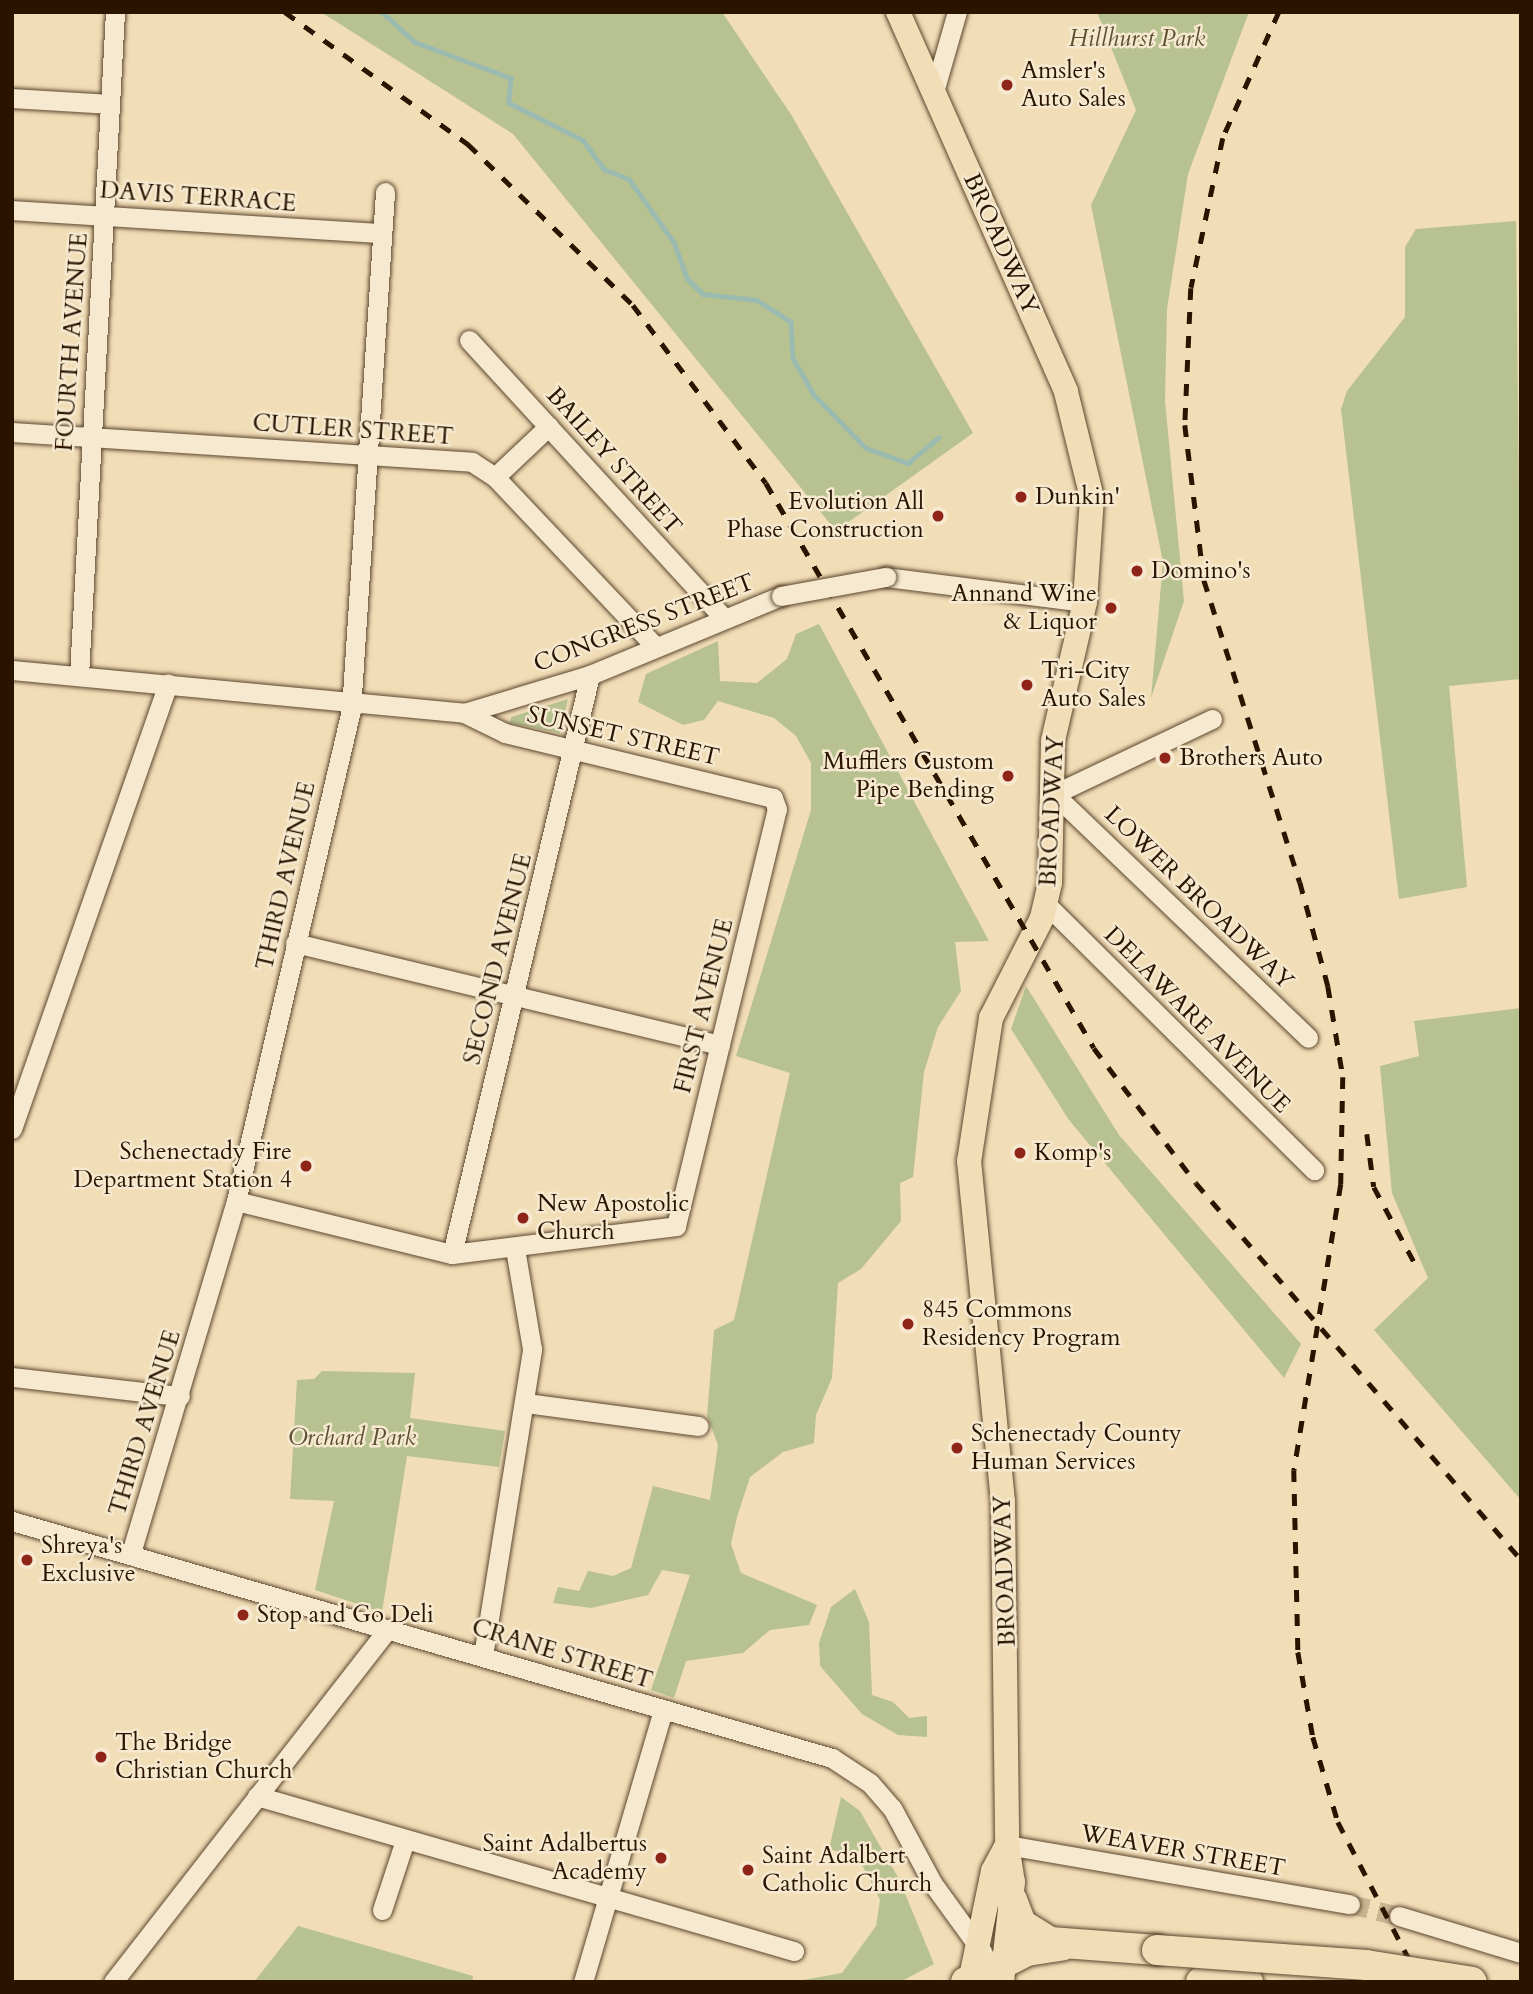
<!DOCTYPE html>
<html>
<head>
<meta charset="utf-8">
<style>
	body { margin:0 }
	#map { position:relative; width:1533px; height:1994px; overflow:hidden; background:#f1ddb6; font-family:Cardo,serif }
	div>[style] { position:absolute }
	.green>* { inset:0; background:#b7c290 }
	.stream>* { height:4.5px; margin:-2.25px; padding:0 2.25px; transform-origin:2.25px; border-radius:2.25px; background:#9bbbb1 }
	.minor-tunnel>* { height:19px; margin-top:-9.5px; transform-origin:0; background:repeating-linear-gradient(90deg,#c9b592 0 19px,transparent 0 29px) }
	.roads { filter:drop-shadow(0 0 2px #5c462e) drop-shadow(0 0 2px #5c462e) }
	.minor>* { height:19px; margin:-9.5px; padding:0 9.5px; transform-origin:9.5px; border-radius:9.5px; background:#f6e9d0 }
	.major>* { height:24px; margin:-12px; padding:0 12px; transform-origin:12px; border-radius:12px; background:#f1ddb6 }
	.highway>* { height:30px; margin:-15px; padding:0 15px; transform-origin:15px; border-radius:15px; background:#f1ddb6 }
	.rail>* { height:4.5px; margin-top:-2.25px; transform-origin:0; background:repeating-linear-gradient(90deg,#2a1400 0 12px,transparent 0 24px) }
	.bridges { filter:drop-shadow(0 0 2px #5c462e) drop-shadow(0 0 2px #5c462e) }
	.minor-bridge>* { height:19px; margin:-9.5px; padding:0 9.5px; transform-origin:9.5px; border-radius:9.5px; background:#f6e9d0 }
	.highway-bridge>* { height:30px; margin:-15px; padding:0 15px; transform-origin:15px; border-radius:15px; background:#f1ddb6 }
	.dots>* { width:19px; height:19px; translate:-50% -50%; box-sizing:border-box; border:4px solid #f6e9d0; border-radius:50% }
	span { translate:-50% -50%; white-space:nowrap; text-align:center; line-height:1.15; -webkit-text-stroke:5px #f6e9d0; paint-order:stroke }
	.park-label { font-size:24px; color:#5b5132; font-style:italic }
	.poi-label { font-size:24px; color:#2a1400 }
	.left { translate:0 -50%; text-align:left }
	.right { translate:-100% -50%; text-align:right }
	.street-label { font-size:24px; color:#2a1400 }
	.frame { position:absolute; inset:0; border:14px solid #2a1400; pointer-events:none }
</style>
</head>
<body>
<div id="map">
	<div class="green">
		<i style="clip-path:polygon(321px 12px,722px 12px,792px 116px,973px 433px,836px 531px,513px 134px)"></i>
		<i style="clip-path:polygon(1097px 12px,1249px 12px,1188px 174px,1167px 309px,1165px 401px,1184px 601px,1151px 698px,1163px 562px,1091px 205px,1136px 110px)"></i>
		<i style="clip-path:polygon(1516px 221px,1521px 679px,1449px 686px,1467px 887px,1399px 899px,1341px 409px,1347px 391px,1405px 317px,1405px 247px,1416px 229px)"></i>
		<i style="clip-path:polygon(819px 624px,989px 941px,955px 942px,961px 991px,938px 1027px,924px 1072px,913px 1177px,900px 1183px,901px 1221px,861px 1269px,838px 1283px,832px 1378px,816px 1415px,814px 1443px,783px 1452px,750px 1477px,737px 1517px,731px 1544px,741px 1573px,817px 1605px,809px 1625px,770px 1630px,743px 1653px,686px 1661px,674px 1698px,651px 1690px,690px 1575px,662px 1570px,648px 1595px,591px 1608px,553px 1603px,558px 1587px,579px 1591px,588px 1571px,613px 1576px,631px 1568px,653px 1486px,710px 1500px,718px 1445px,707px 1416px,714px 1330px,734px 1320px,790px 1073px,736px 1056px,811px 810px,811px 763px,796px 736px,774px 718px,718px 701px,704px 720px,683px 725px,638px 702px,646px 674px,718px 641px,720px 681px,757px 683px,787px 659px,796px 634px)"></i>
		<i style="clip-path:polygon(568px 699px,560px 733px,510px 723px,511px 717px)"></i>
		<i style="clip-path:polygon(1026px 986px,1119px 1135px,1301px 1344px,1284px 1378px,1069px 1120px,1011px 1029px)"></i>
		<i style="clip-path:polygon(1521px 1008px,1521px 1500px,1374px 1330px,1428px 1278px,1392px 1193px,1380px 1066px,1419px 1056px,1414px 1021px)"></i>
		<i style="clip-path:polygon(322px 1371px,415px 1373px,410px 1418px,505px 1431px,499px 1467px,407px 1456px,382px 1612px,315px 1590px,334px 1501px,290px 1499px,297px 1380px,314px 1379px)"></i>
		<i style="clip-path:polygon(855px 1589px,869px 1622px,872px 1695px,893px 1702px,909px 1718px,927px 1716px,927px 1737px,898px 1735px,862px 1714px,820px 1666px,819px 1643px,831px 1607px)"></i>
		<i style="clip-path:polygon(841px 1797px,860px 1811px,899px 1879px,934px 1964px,900px 1982px,792px 1982px,842px 1973px,876px 1926px,880px 1900px,858px 1857px,829px 1849px)"></i>
		<i style="clip-path:polygon(298px 1926px,473px 1976px,472px 1982px,254px 1982px)"></i>
	</div>
	<div class="stream">
		<i style="left:382px;top:12px;width:45px;rotate:42.3deg"></i>
		<i style="left:415px;top:42px;width:103px;rotate:20.6deg"></i>
		<i style="left:511px;top:78px;width:25px;rotate:95deg"></i>
		<i style="left:509px;top:103px;width:83px;rotate:26.6deg"></i>
		<i style="left:583px;top:140px;width:36px;rotate:54deg"></i>
		<i style="left:604px;top:169px;width:27px;rotate:22deg"></i>
		<i style="left:629px;top:179px;width:77px;rotate:54.5deg"></i>
		<i style="left:674px;top:242px;width:38px;rotate:70deg"></i>
		<i style="left:687px;top:278px;width:23px;rotate:45deg"></i>
		<i style="left:703px;top:294px;width:54px;rotate:6.3deg"></i>
		<i style="left:757px;top:300px;width:40px;rotate:32.9deg"></i>
		<i style="left:791px;top:322px;width:36px;rotate:87deg"></i>
		<i style="left:793px;top:358px;width:43px;rotate:60.4deg"></i>
		<i style="left:814px;top:395px;width:74px;rotate:45.5deg"></i>
		<i style="left:866px;top:448px;width:45px;rotate:19.7deg"></i>
		<i style="left:908px;top:463px;width:40px;rotate:-40deg"></i>
	</div>
	<div class="minor-tunnel">
		<i style="left:1350px;top:1904px;width:50px;rotate:13.8deg"></i>
	</div>
	<div class="roads">
		<div class="minor">
			<i style="left:934px;top:92px;width:83px;rotate:-74deg"></i>
			<i style="left:12px;top:98px;width:98px;rotate:3.5deg"></i>
			<i style="left:12px;top:210px;width:370px;rotate:3.6deg"></i>
			<i style="left:469px;top:340px;width:376px;rotate:47.5deg"></i>
			<i style="left:12px;top:432px;width:461px;rotate:3.7deg"></i>
			<i style="left:472px;top:462px;width:27px;rotate:33deg"></i>
			<i style="left:495px;top:477px;width:234px;rotate:46.6deg"></i>
			<i style="left:495px;top:477px;width:74px;rotate:-43.4deg"></i>
			<i style="left:886px;top:577px;width:201px;rotate:7.2deg"></i>
			<i style="left:12px;top:670px;width:454px;rotate:5.4deg"></i>
			<i style="left:464px;top:713px;width:132px;rotate:-16.8deg"></i>
			<i style="left:590px;top:675px;width:207px;rotate:-22.5deg"></i>
			<i style="left:79px;top:675px;width:664px;rotate:-86.89deg"></i>
			<i style="left:1212px;top:719px;width:175px;rotate:154.6deg"></i>
			<i style="left:1054px;top:794px;width:352px;rotate:43.8deg"></i>
			<i style="left:1046px;top:904px;width:378px;rotate:44.8deg"></i>
			<i style="left:295px;top:943px;width:437px;rotate:13.5deg"></i>
			<i style="left:12px;top:1129px;width:472px;rotate:-70.7deg"></i>
			<i style="left:236px;top:1201px;width:222px;rotate:13.8deg"></i>
			<i style="left:452px;top:1254px;width:226px;rotate:-7.1deg"></i>
			<i style="left:676px;top:1226px;width:429px;rotate:-76.4deg"></i>
			<i style="left:777px;top:809px;width:12px;rotate:-110deg"></i>
			<i style="left:773px;top:798px;width:276px;rotate:-166.4deg"></i>
			<i style="left:505px;top:733px;width:46px;rotate:-154deg"></i>
			<i style="left:452px;top:1254px;width:595px;rotate:-76.59deg"></i>
			<i style="left:12px;top:1377px;width:169px;rotate:6.5deg"></i>
			<i style="left:526px;top:1403px;width:174px;rotate:7.6deg"></i>
			<i style="left:12px;top:1521px;width:854px;rotate:16.12deg"></i>
			<i style="left:832px;top:1758px;width:45px;rotate:33.3deg"></i>
			<i style="left:870px;top:1783px;width:33px;rotate:49deg"></i>
			<i style="left:892px;top:1808px;width:86px;rotate:61.7deg"></i>
			<i style="left:933px;top:1884px;width:85px;rotate:54.1deg"></i>
			<i style="left:131px;top:1553px;width:367px;rotate:-73.4deg"></i>
			<i style="left:236px;top:1201px;width:504px;rotate:-76.82deg"></i>
			<i style="left:351px;top:710px;width:519px;rotate:-86.24deg"></i>
			<i style="left:483px;top:1656px;width:311px;rotate:-80.9deg"></i>
			<i style="left:532px;top:1349px;width:102px;rotate:-99.6deg"></i>
			<i style="left:257px;top:1796px;width:559px;rotate:16.1deg"></i>
			<i style="left:1007px;top:1845px;width:348px;rotate:9.8deg"></i>
			<i style="left:382px;top:1910px;width:74px;rotate:-71.8deg"></i>
			<i style="left:1399px;top:1916px;width:127px;rotate:16.9deg"></i>
			<i style="left:113px;top:1982px;width:447px;rotate:-52.1deg"></i>
			<i style="left:583px;top:1982px;width:284px;rotate:-73.6deg"></i>
		</div>
		<div class="major">
			<i style="left:898px;top:12px;width:415px;rotate:66.1deg"></i>
			<i style="left:1066px;top:392px;width:109px;rotate:76.2deg"></i>
			<i style="left:1092px;top:498px;width:104px;rotate:93.9deg"></i>
			<i style="left:1085px;top:602px;width:143px;rotate:103deg"></i>
			<i style="left:1053px;top:741px;width:142px;rotate:91.2deg"></i>
			<i style="left:1050px;top:883px;width:36px;rotate:103deg"></i>
			<i style="left:1042px;top:918px;width:112px;rotate:117deg"></i>
			<i style="left:991px;top:1018px;width:145px;rotate:98.7deg"></i>
			<i style="left:969px;top:1161px;width:342px;rotate:84.3deg"></i>
			<i style="left:1003px;top:1501px;width:344px;rotate:89.3deg"></i>
			<i style="left:1007px;top:1845px;width:37px;rotate:81deg"></i>
			<i style="left:1013px;top:1882px;width:101px;rotate:96.3deg"></i>
			<i style="left:970px;top:1982px;width:113px;rotate:-78.3deg"></i>
			<i style="left:993px;top:1871px;width:30px;rotate:-62deg"></i>
		</div>
		<div class="highway">
			<i style="left:1012px;top:1900px;width:26px;rotate:69deg"></i>
			<i style="left:1021px;top:1924px;width:34px;rotate:32deg"></i>
			<i style="left:1050px;top:1942px;width:107px;rotate:4.3deg"></i>
			<i style="left:966px;top:1982px;width:68px;rotate:-26.9deg"></i>
			<i style="left:1027px;top:1951px;width:36px;rotate:-9deg"></i>
			<i style="left:1201px;top:1982px;width:47px"></i>
		</div>
	</div>
	<div class="rail">
		<i style="left:285px;top:12px;width:226px;rotate:35.8deg"></i>
		<i style="left:468px;top:144px;width:231px;rotate:44.3deg"></i>
		<i style="left:633px;top:305px;width:222px;rotate:53.2deg"></i>
		<i style="left:766px;top:483px;width:653px;rotate:59.86deg"></i>
		<i style="left:1094px;top:1048px;width:169px;rotate:52.9deg"></i>
		<i style="left:1196px;top:1183px;width:497px;rotate:49.2deg"></i>
		<i style="left:1279px;top:12px;width:138px;rotate:114deg"></i>
		<i style="left:1223px;top:138px;width:153px;rotate:102deg"></i>
		<i style="left:1191px;top:288px;width:137px;rotate:92.5deg"></i>
		<i style="left:1185px;top:425px;width:156px;rotate:83deg"></i>
		<i style="left:1204px;top:580px;width:317px;rotate:72.4deg"></i>
		<i style="left:1300px;top:882px;width:108px;rotate:74.9deg"></i>
		<i style="left:1328px;top:986px;width:92px;rotate:80.6deg"></i>
		<i style="left:1343px;top:1077px;width:107px;rotate:91.1deg"></i>
		<i style="left:1341px;top:1184px;width:290px;rotate:99.3deg"></i>
		<i style="left:1294px;top:1470px;width:182px;rotate:88.7deg"></i>
		<i style="left:1298px;top:1652px;width:86px;rotate:80deg"></i>
		<i style="left:1313px;top:1737px;width:89px;rotate:73.6deg"></i>
		<i style="left:1338px;top:1822px;width:180px;rotate:62.6deg"></i>
		<i style="left:1367px;top:1134px;width:53px;rotate:82.5deg"></i>
		<i style="left:1374px;top:1187px;width:93px;rotate:61.8deg"></i>
	</div>
	<div class="bridges">
		<div class="minor-bridge">
			<i style="left:781px;top:596px;width:107px;rotate:-10.3deg"></i>
		</div>
		<div class="highway-bridge">
			<i style="left:1157px;top:1950px;width:210px;rotate:4.1deg"></i>
			<i style="left:1366px;top:1965px;width:107px;rotate:9.1deg"></i>
		</div>
	</div>
	<div class="dots">
		<i style="left:1007px;top:85px;background:#8f2418"></i>
		<i style="left:1021px;top:497px;background:#8f2418"></i>
		<i style="left:938px;top:516px;background:#8f2418"></i>
		<i style="left:1137px;top:571px;background:#8f2418"></i>
		<i style="left:1111px;top:608px;background:#8f2418"></i>
		<i style="left:1027px;top:685px;background:#8f2418"></i>
		<i style="left:1165px;top:758px;background:#8f2418"></i>
		<i style="left:1008px;top:776px;background:#8f2418"></i>
		<i style="left:1020px;top:1153px;background:#8f2418"></i>
		<i style="left:306px;top:1166px;background:#8f2418"></i>
		<i style="left:523px;top:1218px;background:#8f2418"></i>
		<i style="left:908px;top:1324px;background:#8f2418"></i>
		<i style="left:957px;top:1448px;background:#8f2418"></i>
		<i style="left:27px;top:1560px;background:#8f2418"></i>
		<i style="left:243px;top:1615px;background:#8f2418"></i>
		<i style="left:101px;top:1757px;background:#8f2418"></i>
		<i style="left:661px;top:1858px;background:#8f2418"></i>
		<i style="left:748px;top:1870px;background:#8f2418"></i>
	</div>
	<div class="park-label">
		<span style="left:1137px;top:39px">Hillhurst Park</span>
		<span style="left:352px;top:1438px">Orchard Park</span>
	</div>
	<div class="poi-label">
		<span class="left" style="left:1021px;top:85px">Amsler's<br>Auto Sales</span>
		<span class="left" style="left:1035px;top:497px">Dunkin'</span>
		<span class="right" style="left:924px;top:516px">Evolution All<br>Phase Construction</span>
		<span class="left" style="left:1151px;top:571px">Domino's</span>
		<span class="right" style="left:1097px;top:608px">Annand Wine<br>&amp; Liquor</span>
		<span class="left" style="left:1041px;top:685px">Tri-City<br>Auto Sales</span>
		<span class="left" style="left:1179px;top:758px">Brothers Auto</span>
		<span class="right" style="left:994px;top:776px">Mufflers Custom<br>Pipe Bending</span>
		<span class="right" style="left:292px;top:1166px">Schenectady Fire<br>Department Station 4</span>
		<span class="left" style="left:1034px;top:1153px">Komp's</span>
		<span class="left" style="left:537px;top:1218px">New Apostolic<br>Church</span>
		<span class="left" style="left:922px;top:1324px">845 Commons<br>Residency Program</span>
		<span class="left" style="left:971px;top:1448px">Schenectady County<br>Human Services</span>
		<span class="left" style="left:41px;top:1560px">Shreya's<br>Exclusive</span>
		<span class="left" style="left:257px;top:1615px">Stop and Go Deli</span>
		<span class="left" style="left:115px;top:1757px">The Bridge<br>Christian Church</span>
		<span class="right" style="left:647px;top:1858px">Saint Adalbertus<br>Academy</span>
		<span class="left" style="left:762px;top:1870px">Saint Adalbert<br>Catholic Church</span>
	</div>
	<div class="street-label">
		<span style="left:198px;top:197px;rotate:4deg">DAVIS TERRACE</span>
		<span style="left:1001px;top:244px;rotate:66deg">BROADWAY</span>
		<span style="left:72px;top:342px;rotate:-86deg">FOURTH AVENUE</span>
		<span style="left:353px;top:430px;rotate:4deg">CUTLER STREET</span>
		<span style="left:614px;top:461px;rotate:48deg">BAILEY STREET</span>
		<span style="left:644px;top:623px;rotate:-21deg">CONGRESS STREET</span>
		<span style="left:623px;top:736px;rotate:13deg">SUNSET STREET</span>
		<span style="left:1052px;top:811px;rotate:-87deg">BROADWAY</span>
		<span style="left:286px;top:876px;rotate:-77deg">THIRD AVENUE</span>
		<span style="left:1199px;top:898px;rotate:44deg">LOWER BROADWAY</span>
		<span style="left:498px;top:959px;rotate:-76deg">SECOND AVENUE</span>
		<span style="left:704px;top:1006px;rotate:-76deg">FIRST AVENUE</span>
		<span style="left:1197px;top:1020px;rotate:45deg">DELAWARE AVENUE</span>
		<span style="left:145px;top:1423px;rotate:-73deg">THIRD AVENUE</span>
		<span style="left:1005px;top:1571px;rotate:-92deg">BROADWAY</span>
		<span style="left:562px;top:1654px;rotate:17deg">CRANE STREET</span>
		<span style="left:1183px;top:1851px;rotate:10deg">WEAVER STREET</span>
	</div>
	<div class="frame"></div>
</div>
</body>
</html>
